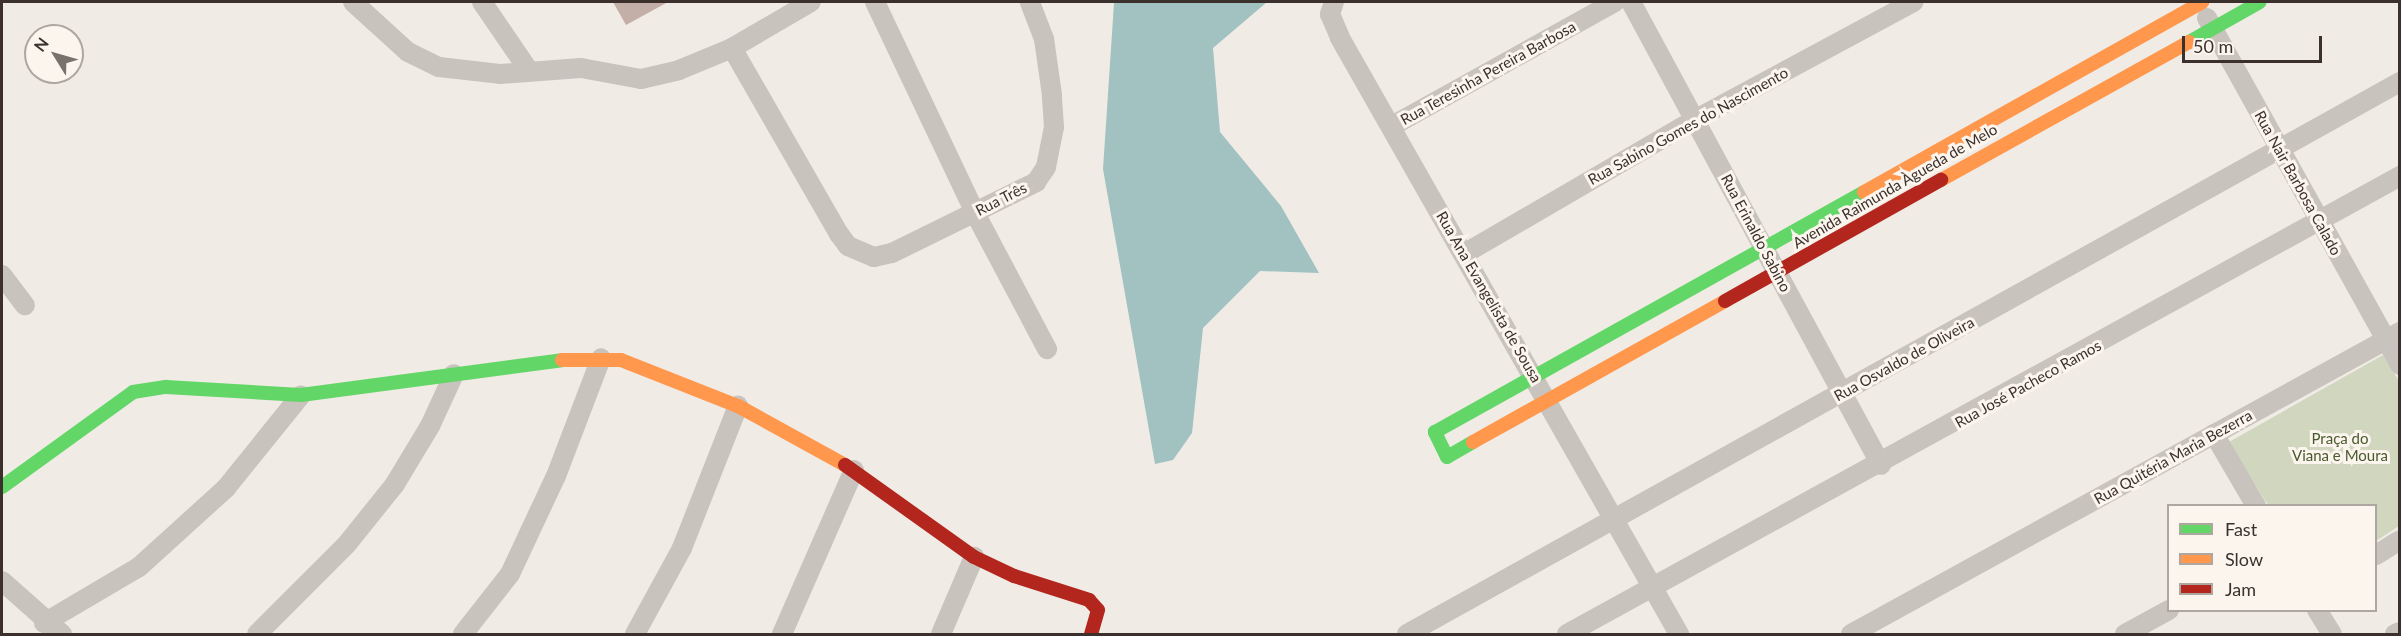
<!DOCTYPE html>
<html>
<head>
<meta charset="utf-8">
<style>
	body { margin:0 }
	#map { position:relative; width:2401px; height:636px; overflow:hidden; background:#f0ebe5; font-family:Lato,sans-serif }
	div>[style] { position:absolute }
	.green>* { inset:0; background:#d1d6bf }
	.water>* { inset:0; background:#a1c2c1 }
	.building>* { inset:0; background:#c3afa7 }
	.street>* { height:20px; margin:-10px; padding:0 10px; transform-origin:10px; border-radius:10px; background:#c9c3be }
	.fast>* { height:14px; margin:-7px; padding:0 7px; transform-origin:7px; border-radius:7px; background:#63d668 }
	.slow>* { height:14px; margin:-7px; padding:0 7px; transform-origin:7px; border-radius:7px; background:#ff974d }
	.jam>* { height:14px; margin:-7px; padding:0 7px; transform-origin:7px; border-radius:7px; background:#b3261e }
	span { translate:-50% -50%; white-space:nowrap; text-align:center; line-height:1.15; -webkit-text-stroke:6px #fbf5ee; paint-order:stroke }
	.street-label { font-size:15px; color:#3b302b }
	.park-label { font-size:15px; color:#4a5a2e }
	.frame { position:absolute; inset:0; border:3px solid #3b302b; pointer-events:none }
	.legend { position:absolute; left:2167px; top:504px; width:210px; height:108px; box-sizing:border-box; background:#fbf5ee; border:2px solid #aea6a0; margin:0; padding:8px 10px; list-style:none; font-size:18px; color:#3b302b }
	.legend li { display:flex; align-items:center; gap:12px; height:30px }
	.legend b { width:30px; border:2px solid #aea6a0 }
	.north { position:absolute; left:24px; top:24px; width:60px; height:60px; box-sizing:border-box; background:#fbf5ee; border:2px solid #aea6a0; border-radius:50%; rotate:307deg; font-size:16px; font-weight:700; line-height:24px; text-align:center; color:#3b302b }
	.north::after { content:''; display:block; margin:auto; width:21px; height:27px; background:#7a716c; clip-path:polygon(50% 0,100% 100%,50% 72%,0 100%) }
	.scale { position:absolute; left:2182px; top:36px; width:140px; height:27px; box-sizing:border-box; border:3px solid #3b302b; border-top:0; padding-left:8px; font-size:18px; line-height:21px; white-space:nowrap; color:#3b302b; -webkit-text-stroke:4px #fbf5ee; paint-order:stroke }
</style>
</head>
<body>
<div id="map">
	<div class="green">
		<i style="clip-path:polygon(2383px 355px,2399px 381px,2399px 526px,2376px 541px,2376px 506px,2268px 505px,2229px 442px)"></i>
	</div>
	<div class="water">
		<i style="clip-path:polygon(1267px 2px,1213px 48px,1220px 132px,1281px 206px,1319px 273px,1260px 271px,1203px 328px,1192px 433px,1173px 460px,1155px 464px,1103px 169px,1114px 3px)"></i>
	</div>
	<div class="building">
		<i style="clip-path:polygon(613px 2px,668px 2px,626px 25px)"></i>
	</div>
	<div class="street">
		<i style="left:353px;top:2px;width:74px;rotate:42.3deg"></i>
		<i style="left:408px;top:52px;width:34px;rotate:26deg"></i>
		<i style="left:439px;top:67px;width:61px;rotate:6.5deg"></i>
		<i style="left:500px;top:74px;width:81px;rotate:-4.2deg"></i>
		<i style="left:581px;top:68px;width:61px;rotate:10.4deg"></i>
		<i style="left:641px;top:79px;width:39px;rotate:-13deg"></i>
		<i style="left:679px;top:70px;width:57px;rotate:-22.5deg"></i>
		<i style="left:732px;top:48px;width:91px;rotate:-30.2deg"></i>
		<i style="left:482px;top:2px;width:83px;rotate:55.7deg"></i>
		<i style="left:875px;top:2px;width:233px;rotate:64.6deg"></i>
		<i style="left:975px;top:213px;width:154px;rotate:62.1deg"></i>
		<i style="left:1334px;top:2px;width:13px;rotate:108deg"></i>
		<i style="left:1330px;top:14px;width:26px;rotate:67deg"></i>
		<i style="left:1340px;top:38px;width:686px;rotate:60.37deg"></i>
		<i style="left:1631px;top:2px;width:526px;rotate:61.63deg"></i>
		<i style="left:2207px;top:18px;width:397px;rotate:60.9deg"></i>
		<i style="left:732px;top:48px;width:215px;rotate:60.1deg"></i>
		<i style="left:839px;top:234px;width:15px;rotate:53deg"></i>
		<i style="left:848px;top:246px;width:28px;rotate:23deg"></i>
		<i style="left:874px;top:257px;width:18px;rotate:-13deg"></i>
		<i style="left:892px;top:253px;width:161px;rotate:-26.2deg"></i>
		<i style="left:1036px;top:182px;width:18px;rotate:-56deg"></i>
		<i style="left:1046px;top:167px;width:41px;rotate:-78.7deg"></i>
		<i style="left:1054px;top:127px;width:32px;rotate:-94deg"></i>
		<i style="left:1052px;top:95px;width:57px;rotate:-98.1deg"></i>
		<i style="left:1044px;top:39px;width:40px;rotate:-111deg"></i>
		<i style="left:1392px;top:126px;width:255px;rotate:-29.1deg"></i>
		<i style="left:1464px;top:254px;width:268px;rotate:-30.2deg"></i>
		<i style="left:1696px;top:119px;width:247px;rotate:-28.3deg"></i>
		<i style="left:2px;top:275px;width:38px;rotate:53deg"></i>
		<i style="left:2214px;top:434px;width:83px;rotate:59.7deg"></i>
		<i style="left:2376px;top:555px;width:28px;rotate:-32deg"></i>
		<i style="left:2px;top:581px;width:80px;rotate:41.5deg"></i>
		<i style="left:2317px;top:610px;width:28px;rotate:58deg"></i>
		<i style="left:44px;top:623px;width:110px;rotate:-30.5deg"></i>
		<i style="left:139px;top:567px;width:118px;rotate:-42.2deg"></i>
		<i style="left:226px;top:488px;width:119px;rotate:-51.1deg"></i>
		<i style="left:257px;top:634px;width:127px;rotate:-45deg"></i>
		<i style="left:347px;top:544px;width:77px;rotate:-51.3deg"></i>
		<i style="left:395px;top:484px;width:68px;rotate:-58.9deg"></i>
		<i style="left:430px;top:426px;width:57px;rotate:-65.2deg"></i>
		<i style="left:463px;top:634px;width:76px;rotate:-51.9deg"></i>
		<i style="left:510px;top:574px;width:108px;rotate:-64.9deg"></i>
		<i style="left:556px;top:476px;width:126px;rotate:-69.1deg"></i>
		<i style="left:635px;top:634px;width:98px;rotate:-61.3deg"></i>
		<i style="left:682px;top:548px;width:153px;rotate:-68.5deg"></i>
		<i style="left:782px;top:634px;width:179px;rotate:-66.3deg"></i>
		<i style="left:941px;top:634px;width:84px;rotate:-66.8deg"></i>
		<i style="left:1407px;top:634px;width:1136px;rotate:-29.07deg"></i>
		<i style="left:1567px;top:634px;width:951px;rotate:-28.8deg"></i>
		<i style="left:1851px;top:634px;width:627px;rotate:-28.81deg"></i>
		<i style="left:2125px;top:634px;width:50px;rotate:-28.6deg"></i>
		<i style="left:2395px;top:634px;width:5px;rotate:-22deg"></i>
	</div>
	<div class="fast">
		<i style="left:2189px;top:42px;width:81px;rotate:-29.4deg"></i>
		<i style="left:1473px;top:442px;width:30px;rotate:150deg"></i>
		<i style="left:1447px;top:457px;width:28px;rotate:-116deg"></i>
		<i style="left:1435px;top:432px;width:492px;rotate:-29.2deg"></i>
		<i style="left:2px;top:487px;width:162px;rotate:-35.9deg"></i>
		<i style="left:133px;top:392px;width:33px;rotate:-9deg"></i>
		<i style="left:166px;top:387px;width:135px;rotate:3.4deg"></i>
		<i style="left:301px;top:395px;width:263px;rotate:-7.6deg"></i>
	</div>
	<div class="slow">
		<i style="left:1941px;top:180px;width:284px;rotate:-29.1deg"></i>
		<i style="left:1864px;top:192px;width:388px;rotate:-29.3deg"></i>
		<i style="left:562px;top:360px;width:59px"></i>
		<i style="left:621px;top:360px;width:126px;rotate:21.5deg"></i>
		<i style="left:738px;top:406px;width:122px;rotate:28.9deg"></i>
		<i style="left:1473px;top:442px;width:289px;rotate:-29.2deg"></i>
	</div>
	<div class="jam">
		<i style="left:1725px;top:301px;width:248px;rotate:-29.3deg"></i>
		<i style="left:845px;top:465px;width:158px;rotate:35.5deg"></i>
		<i style="left:974px;top:557px;width:44px;rotate:25.4deg"></i>
		<i style="left:1014px;top:576px;width:79px;rotate:17.7deg"></i>
		<i style="left:1089px;top:600px;width:13px;rotate:48deg"></i>
		<i style="left:1098px;top:610px;width:25px;rotate:106deg"></i>
	</div>
	<div class="street-label">
		<span style="left:1488px;top:73px;rotate:-29deg">Rua Teresinha Pereira Barbosa</span>
		<span style="left:1688px;top:126px;rotate:-29deg">Rua Sabino Gomes do Nascimento</span>
		<span style="left:2298px;top:183px;rotate:61deg">Rua Nair Barbosa Calado</span>
		<span style="left:1895px;top:186px;rotate:-30deg">Avenida Raimunda Àgueda de Melo</span>
		<span style="left:1001px;top:199px;rotate:-27deg">Rua Três</span>
		<span style="left:1756px;top:233px;rotate:62deg">Rua Erinaldo Sabino</span>
		<span style="left:1489px;top:297px;rotate:60deg">Rua Ana Evangelista de Sousa</span>
		<span style="left:1904px;top:359px;rotate:-29deg">Rua Osvaldo de Oliveira</span>
		<span style="left:2028px;top:384px;rotate:-29deg">Rua José Pacheco Ramos</span>
		<span style="left:2173px;top:457px;rotate:-29deg">Rua Quitéria Maria Bezerra</span>
	</div>
	<div class="park-label">
		<span style="left:2340px;top:447px">Praça do<br>Viana e Moura</span>
	</div>
	<div class="frame"></div>
	<ul class="legend">
	<li><b style="height:8px;background:#63d668"></b>Fast</li>
	<li><b style="height:8px;background:#ff974d"></b>Slow</li>
	<li><b style="height:8px;background:#b3261e"></b>Jam</li>
	</ul>
	<div class="north">N</div>
	<div class="scale">50 m</div>
</div>
</body>
</html>
